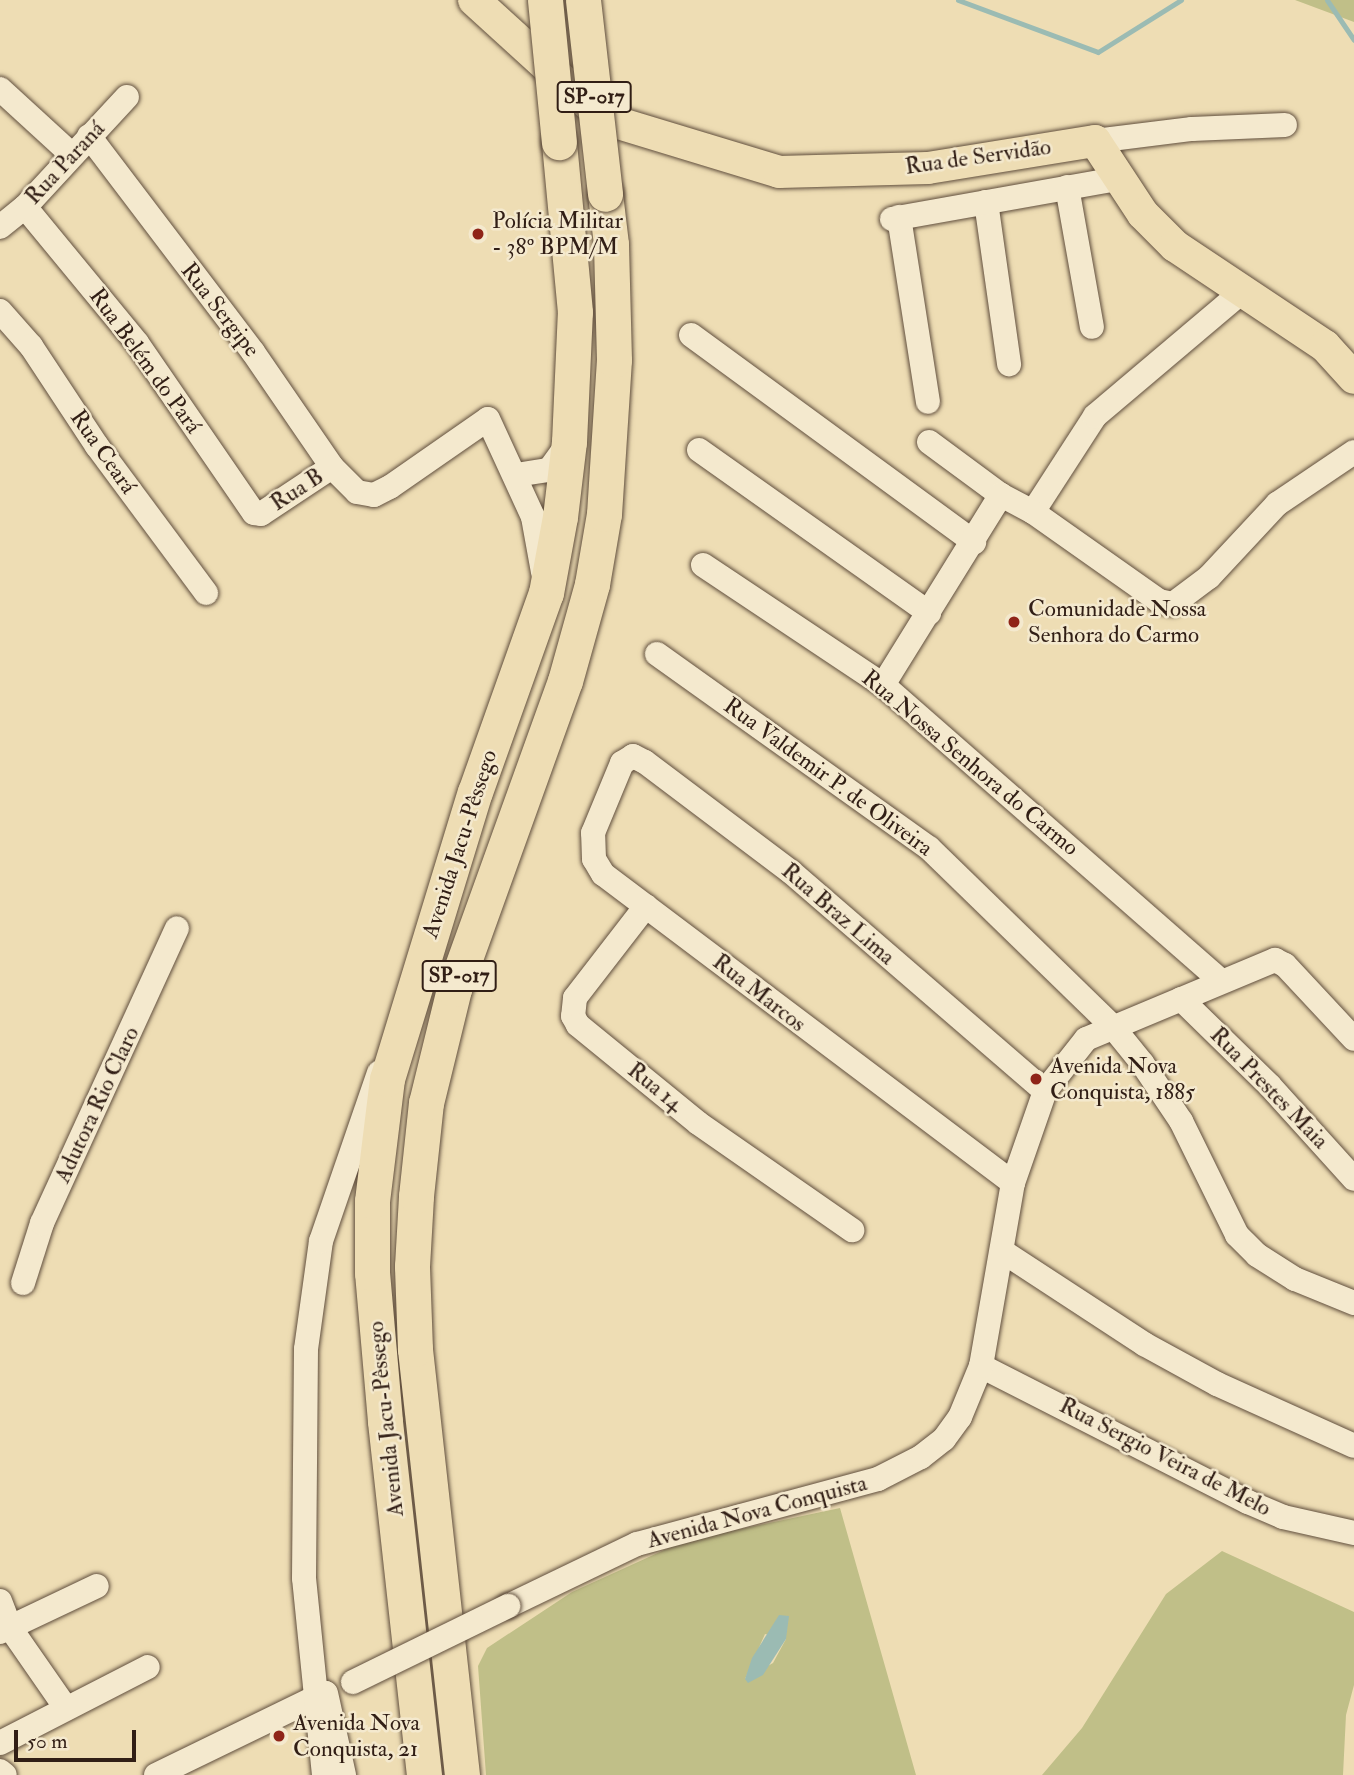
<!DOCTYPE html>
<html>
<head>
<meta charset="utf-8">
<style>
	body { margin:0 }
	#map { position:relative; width:1354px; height:1775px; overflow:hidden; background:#eeddb4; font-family:"IM FELL Double Pica",serif }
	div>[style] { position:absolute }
	.green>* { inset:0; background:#c0bf88 }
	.water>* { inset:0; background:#9bbbb3 }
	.stream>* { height:5px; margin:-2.5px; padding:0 2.5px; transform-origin:2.5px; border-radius:2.5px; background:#9bbbb3 }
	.roads { filter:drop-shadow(0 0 2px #604e3d) drop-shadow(0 0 2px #604e3d) }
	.minor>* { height:24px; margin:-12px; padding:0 12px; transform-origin:12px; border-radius:12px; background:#f4e9ce }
	.major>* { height:32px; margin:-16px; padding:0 16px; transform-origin:16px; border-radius:16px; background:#eeddb4 }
	.highway>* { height:35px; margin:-17.5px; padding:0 17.5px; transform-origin:17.5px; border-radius:17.5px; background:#eeddb4 }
	.bridges { filter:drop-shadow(0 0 2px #604e3d) drop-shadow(0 0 2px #604e3d) }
	.minor-bridge>* { height:24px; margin:-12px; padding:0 12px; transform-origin:12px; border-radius:12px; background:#f4e9ce }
	.highway-bridge>* { height:35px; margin:-17.5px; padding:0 17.5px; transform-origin:17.5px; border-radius:17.5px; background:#eeddb4 }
	.dots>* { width:19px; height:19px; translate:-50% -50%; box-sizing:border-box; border:4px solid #f4e9ce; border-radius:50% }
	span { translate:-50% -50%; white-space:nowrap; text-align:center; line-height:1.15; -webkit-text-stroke:5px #f4e9ce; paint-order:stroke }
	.shield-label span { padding:2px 5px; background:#f4e9ce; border:2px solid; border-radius:5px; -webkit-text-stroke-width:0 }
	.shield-label { font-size:21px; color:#311e15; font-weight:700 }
	.street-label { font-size:23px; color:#311e15 }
	.poi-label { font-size:23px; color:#311e15 }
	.left { translate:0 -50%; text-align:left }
	.scale { position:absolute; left:14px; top:1730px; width:122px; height:32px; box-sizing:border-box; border:4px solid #311e15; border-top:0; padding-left:9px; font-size:21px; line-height:24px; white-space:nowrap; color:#311e15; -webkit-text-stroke:5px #f4e9ce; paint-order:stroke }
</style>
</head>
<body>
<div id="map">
	<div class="green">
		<i style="clip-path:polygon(1295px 0,1354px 0,1354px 22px)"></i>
		<i style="clip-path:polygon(evenodd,840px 1508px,916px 1775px,486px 1775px,478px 1666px,487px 1648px,572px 1592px,684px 1541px,840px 1508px,765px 1634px,786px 1639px,773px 1663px,745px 1679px,765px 1634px)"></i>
		<i style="clip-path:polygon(1222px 1551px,1354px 1612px,1354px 1685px,1346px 1715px,1343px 1775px,1042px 1775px,1082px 1728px,1166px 1594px)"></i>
	</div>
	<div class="water">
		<i style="clip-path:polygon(779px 1615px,789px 1616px,786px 1639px,763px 1675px,748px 1683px,745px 1679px,752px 1658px)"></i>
	</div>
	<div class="stream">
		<i style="left:958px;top:0;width:149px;rotate:20.4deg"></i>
		<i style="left:1098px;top:52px;width:98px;rotate:-32.1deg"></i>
		<i style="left:1327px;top:0;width:48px;rotate:56deg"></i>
	</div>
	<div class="roads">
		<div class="minor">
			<i style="left:0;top:89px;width:96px;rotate:42.5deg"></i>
			<i style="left:89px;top:136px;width:271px;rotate:52.8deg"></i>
			<i style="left:253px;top:352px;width:140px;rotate:55.5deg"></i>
			<i style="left:332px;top:467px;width:35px;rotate:45deg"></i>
			<i style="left:357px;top:492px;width:17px;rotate:10deg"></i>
			<i style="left:374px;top:495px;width:18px;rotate:-27deg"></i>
			<i style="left:390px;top:487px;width:119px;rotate:-34.8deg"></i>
			<i style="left:488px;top:419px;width:108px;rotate:65.3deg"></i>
			<i style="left:533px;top:517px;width:56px;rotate:79.7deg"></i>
			<i style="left:1095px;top:141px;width:98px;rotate:-7.1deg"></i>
			<i style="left:1192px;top:129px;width:93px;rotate:-2.5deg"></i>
			<i style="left:1067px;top:187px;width:142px;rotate:79.9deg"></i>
			<i style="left:986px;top:202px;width:164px;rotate:81.9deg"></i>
			<i style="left:25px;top:207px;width:176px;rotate:50.5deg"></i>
			<i style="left:137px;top:343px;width:206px;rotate:55.5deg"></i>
			<i style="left:254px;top:513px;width:7px;rotate:8deg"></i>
			<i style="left:261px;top:514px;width:85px;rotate:-33.5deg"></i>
			<i style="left:899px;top:217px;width:187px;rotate:81.1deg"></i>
			<i style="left:892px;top:219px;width:234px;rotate:-10.1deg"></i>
			<i style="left:0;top:227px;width:32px;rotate:-39deg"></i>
			<i style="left:25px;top:207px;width:150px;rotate:-47.2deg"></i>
			<i style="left:0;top:311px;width:47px;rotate:48.5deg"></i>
			<i style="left:31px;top:346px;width:120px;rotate:56.6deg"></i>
			<i style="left:97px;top:446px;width:183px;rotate:53.4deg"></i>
			<i style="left:691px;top:335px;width:351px;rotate:36.2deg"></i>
			<i style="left:929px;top:442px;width:89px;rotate:36.4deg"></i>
			<i style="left:699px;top:450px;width:282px;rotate:35.3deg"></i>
			<i style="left:516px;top:475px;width:33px;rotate:-9deg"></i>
			<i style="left:549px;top:470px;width:31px;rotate:-54deg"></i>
			<i style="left:1033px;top:512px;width:114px;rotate:-57.1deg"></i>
			<i style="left:1095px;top:416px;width:194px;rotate:-40.2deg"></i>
			<i style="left:703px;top:565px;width:216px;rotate:33.7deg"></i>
			<i style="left:883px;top:685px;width:449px;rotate:41.2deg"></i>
			<i style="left:657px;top:654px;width:334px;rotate:35.5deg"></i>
			<i style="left:929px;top:848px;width:255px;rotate:44.2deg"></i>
			<i style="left:1112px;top:1026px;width:48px;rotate:51deg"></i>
			<i style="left:1142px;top:1063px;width:70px;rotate:56.1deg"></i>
			<i style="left:1181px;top:1121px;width:127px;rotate:63.8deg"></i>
			<i style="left:1237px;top:1235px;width:28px;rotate:45deg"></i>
			<i style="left:1257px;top:1255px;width:45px;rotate:32.3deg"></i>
			<i style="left:1295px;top:1279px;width:64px;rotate:22.1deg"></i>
			<i style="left:883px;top:685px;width:224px;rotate:-58.2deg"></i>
			<i style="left:1001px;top:495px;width:36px;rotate:28deg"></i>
			<i style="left:1033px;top:512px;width:154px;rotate:35.2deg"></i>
			<i style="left:1159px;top:601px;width:14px;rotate:12deg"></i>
			<i style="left:1173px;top:604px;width:45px;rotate:-36.9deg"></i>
			<i style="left:1209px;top:577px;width:100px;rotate:-47deg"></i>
			<i style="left:1277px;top:504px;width:93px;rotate:-34deg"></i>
			<i style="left:646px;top:906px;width:116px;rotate:127.7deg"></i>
			<i style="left:575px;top:998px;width:18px;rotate:96deg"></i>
			<i style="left:573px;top:1016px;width:10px;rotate:61deg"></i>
			<i style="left:578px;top:1025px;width:155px;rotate:39.2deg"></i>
			<i style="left:698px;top:1123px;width:188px;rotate:34.8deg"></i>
			<i style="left:1181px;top:999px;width:124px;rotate:44.3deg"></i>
			<i style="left:1270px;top:1086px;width:125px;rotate:47.9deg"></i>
			<i style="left:1013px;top:1183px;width:513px;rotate:-143deg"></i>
			<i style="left:603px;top:874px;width:17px;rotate:-121deg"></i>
			<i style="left:594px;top:859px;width:26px;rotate:-92deg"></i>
			<i style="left:593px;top:833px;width:76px;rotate:-67.5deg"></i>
			<i style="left:622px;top:763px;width:13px;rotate:-32deg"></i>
			<i style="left:633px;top:756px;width:13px;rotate:27deg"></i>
			<i style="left:645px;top:762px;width:183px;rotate:37deg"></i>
			<i style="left:791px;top:872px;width:335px;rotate:40.8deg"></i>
			<i style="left:1002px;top:1251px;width:170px;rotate:33.2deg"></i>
			<i style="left:1144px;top:1344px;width:83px;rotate:28.7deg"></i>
			<i style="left:1217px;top:1384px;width:150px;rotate:24.3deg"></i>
			<i style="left:23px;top:1283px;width:63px;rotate:-72.4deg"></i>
			<i style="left:42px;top:1223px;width:324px;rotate:-65.4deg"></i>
			<i style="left:981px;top:1366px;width:300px;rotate:27deg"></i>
			<i style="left:1248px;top:1502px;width:38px;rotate:23deg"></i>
			<i style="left:1283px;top:1517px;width:73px;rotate:12.7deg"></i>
			<i style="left:0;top:1601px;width:30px;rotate:69deg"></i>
			<i style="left:11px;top:1629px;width:96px;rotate:55.2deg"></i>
			<i style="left:508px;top:1606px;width:143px;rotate:-25.7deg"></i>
			<i style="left:637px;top:1544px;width:250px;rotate:-15.1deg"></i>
			<i style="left:878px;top:1479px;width:48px;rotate:-27.1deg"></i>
			<i style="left:921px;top:1457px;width:29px;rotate:-38deg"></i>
			<i style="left:944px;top:1439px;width:27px;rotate:-54deg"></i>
			<i style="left:960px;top:1417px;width:55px;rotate:-67.6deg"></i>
			<i style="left:981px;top:1366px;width:186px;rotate:-80.1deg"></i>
			<i style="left:1013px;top:1183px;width:97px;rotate:-70.8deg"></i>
			<i style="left:1045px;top:1091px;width:66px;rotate:-51.7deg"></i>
			<i style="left:1086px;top:1039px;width:205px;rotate:-22.7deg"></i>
			<i style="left:1275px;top:960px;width:11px;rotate:27deg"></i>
			<i style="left:1285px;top:965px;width:101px;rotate:47deg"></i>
			<i style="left:0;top:1632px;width:107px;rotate:-25.4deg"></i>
			<i style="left:326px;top:1693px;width:84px;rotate:77.6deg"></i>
			<i style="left:0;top:1743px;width:166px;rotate:-27.2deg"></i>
			<i style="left:0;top:1771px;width:6px;rotate:39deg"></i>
			<i style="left:156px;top:1775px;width:188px;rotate:-25.9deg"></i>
			<i style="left:324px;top:1775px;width:198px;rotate:-95.8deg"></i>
			<i style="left:304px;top:1578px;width:229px;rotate:-89.5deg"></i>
			<i style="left:306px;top:1349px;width:109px;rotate:-82.1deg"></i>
			<i style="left:321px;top:1241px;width:178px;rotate:-71deg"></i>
		</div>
		<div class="major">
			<i style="left:474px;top:0;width:177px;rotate:42.3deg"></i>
			<i style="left:605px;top:119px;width:182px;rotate:16.9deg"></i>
			<i style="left:779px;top:172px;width:149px;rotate:-1.5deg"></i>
			<i style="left:928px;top:168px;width:169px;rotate:-9.2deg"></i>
			<i style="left:1095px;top:141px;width:87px;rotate:56.7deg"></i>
			<i style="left:1143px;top:214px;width:45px;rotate:45deg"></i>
			<i style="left:1175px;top:246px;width:180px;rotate:33.7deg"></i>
			<i style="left:1325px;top:346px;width:43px;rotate:47.8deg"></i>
		</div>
		<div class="highway">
			<i style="left:424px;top:1775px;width:356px;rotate:-96.3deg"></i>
			<i style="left:385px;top:1421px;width:149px;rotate:-95deg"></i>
			<i style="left:372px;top:1273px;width:72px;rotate:-90deg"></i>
			<i style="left:372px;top:1201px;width:123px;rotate:-83deg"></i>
			<i style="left:387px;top:1079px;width:300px;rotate:-73deg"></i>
			<i style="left:475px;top:792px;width:211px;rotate:-70.4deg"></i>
			<i style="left:546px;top:593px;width:77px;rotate:-79.6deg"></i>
			<i style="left:560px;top:517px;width:76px;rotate:-83.2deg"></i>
			<i style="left:569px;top:442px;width:130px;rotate:-87.4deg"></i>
			<i style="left:575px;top:312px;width:171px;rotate:-95.4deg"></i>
			<i style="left:462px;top:1775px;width:429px;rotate:-96.3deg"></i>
			<i style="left:415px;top:1349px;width:83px;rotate:-92.1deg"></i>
			<i style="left:412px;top:1266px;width:70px;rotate:-86.7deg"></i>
			<i style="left:416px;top:1196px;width:94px;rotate:-83.9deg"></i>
			<i style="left:426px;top:1103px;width:117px;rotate:-76.2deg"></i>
			<i style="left:454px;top:989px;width:327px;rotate:-70.2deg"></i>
			<i style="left:565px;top:681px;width:101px;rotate:-74.4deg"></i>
			<i style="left:592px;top:584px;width:71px;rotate:-80.3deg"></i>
			<i style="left:604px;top:514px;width:154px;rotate:-86.3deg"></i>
			<i style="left:614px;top:360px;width:116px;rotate:-91.5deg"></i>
			<i style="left:611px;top:244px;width:50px;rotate:-96.8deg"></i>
		</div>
	</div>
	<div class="bridges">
		<div class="minor-bridge">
			<i style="left:353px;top:1682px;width:173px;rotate:-26.1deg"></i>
		</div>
		<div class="highway-bridge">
			<i style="left:545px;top:0;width:143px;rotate:84.4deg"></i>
			<i style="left:583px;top:0;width:195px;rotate:83.5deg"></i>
		</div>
	</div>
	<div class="dots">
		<i style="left:478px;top:234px;background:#8f2418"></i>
		<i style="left:1014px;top:622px;background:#8f2418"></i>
		<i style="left:1036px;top:1079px;background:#8f2418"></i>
		<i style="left:279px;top:1736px;background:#8f2418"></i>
	</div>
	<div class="shield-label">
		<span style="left:594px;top:97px">SP-017</span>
		<span style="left:459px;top:976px">SP-017</span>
	</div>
	<div class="street-label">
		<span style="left:978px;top:157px;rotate:-8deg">Rua de Servidão</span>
		<span style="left:65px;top:163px;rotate:-47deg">Rua Paraná</span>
		<span style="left:220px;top:310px;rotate:52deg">Rua Sergipe</span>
		<span style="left:145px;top:361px;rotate:54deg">Rua Belém do Pará</span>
		<span style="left:103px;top:452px;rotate:55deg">Rua Ceará</span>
		<span style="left:297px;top:490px;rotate:-33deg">Rua B</span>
		<span style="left:970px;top:763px;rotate:40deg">Rua Nossa Senhora do Carmo</span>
		<span style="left:828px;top:777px;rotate:36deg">Rua Valdemir P. de Oliveira</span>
		<span style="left:460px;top:844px;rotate:-72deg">Avenida Jacu-Pêssego</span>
		<span style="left:838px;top:914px;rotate:41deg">Rua Braz Lima</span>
		<span style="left:759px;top:993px;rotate:38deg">Rua Marcos</span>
		<span style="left:655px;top:1087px;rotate:39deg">Rua 14</span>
		<span style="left:1269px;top:1088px;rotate:46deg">Rua Prestes Maia</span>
		<span style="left:97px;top:1105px;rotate:-65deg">Adutora Rio Claro</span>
		<span style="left:386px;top:1419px;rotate:-96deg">Avenida Jacu-Pêssego</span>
		<span style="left:1165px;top:1457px;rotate:27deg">Rua Sergio Veira de Melo</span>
		<span style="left:757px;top:1512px;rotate:-15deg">Avenida Nova Conquista</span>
	</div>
	<div class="poi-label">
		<span class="left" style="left:492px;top:234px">Polícia Militar<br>- 38º BPM/M</span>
		<span class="left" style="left:1028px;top:622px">Comunidade Nossa<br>Senhora do Carmo</span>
		<span class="left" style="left:1050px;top:1079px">Avenida Nova<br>Conquista, 1885</span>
		<span class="left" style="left:293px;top:1736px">Avenida Nova<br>Conquista, 21</span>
	</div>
	<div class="scale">50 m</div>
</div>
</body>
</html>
